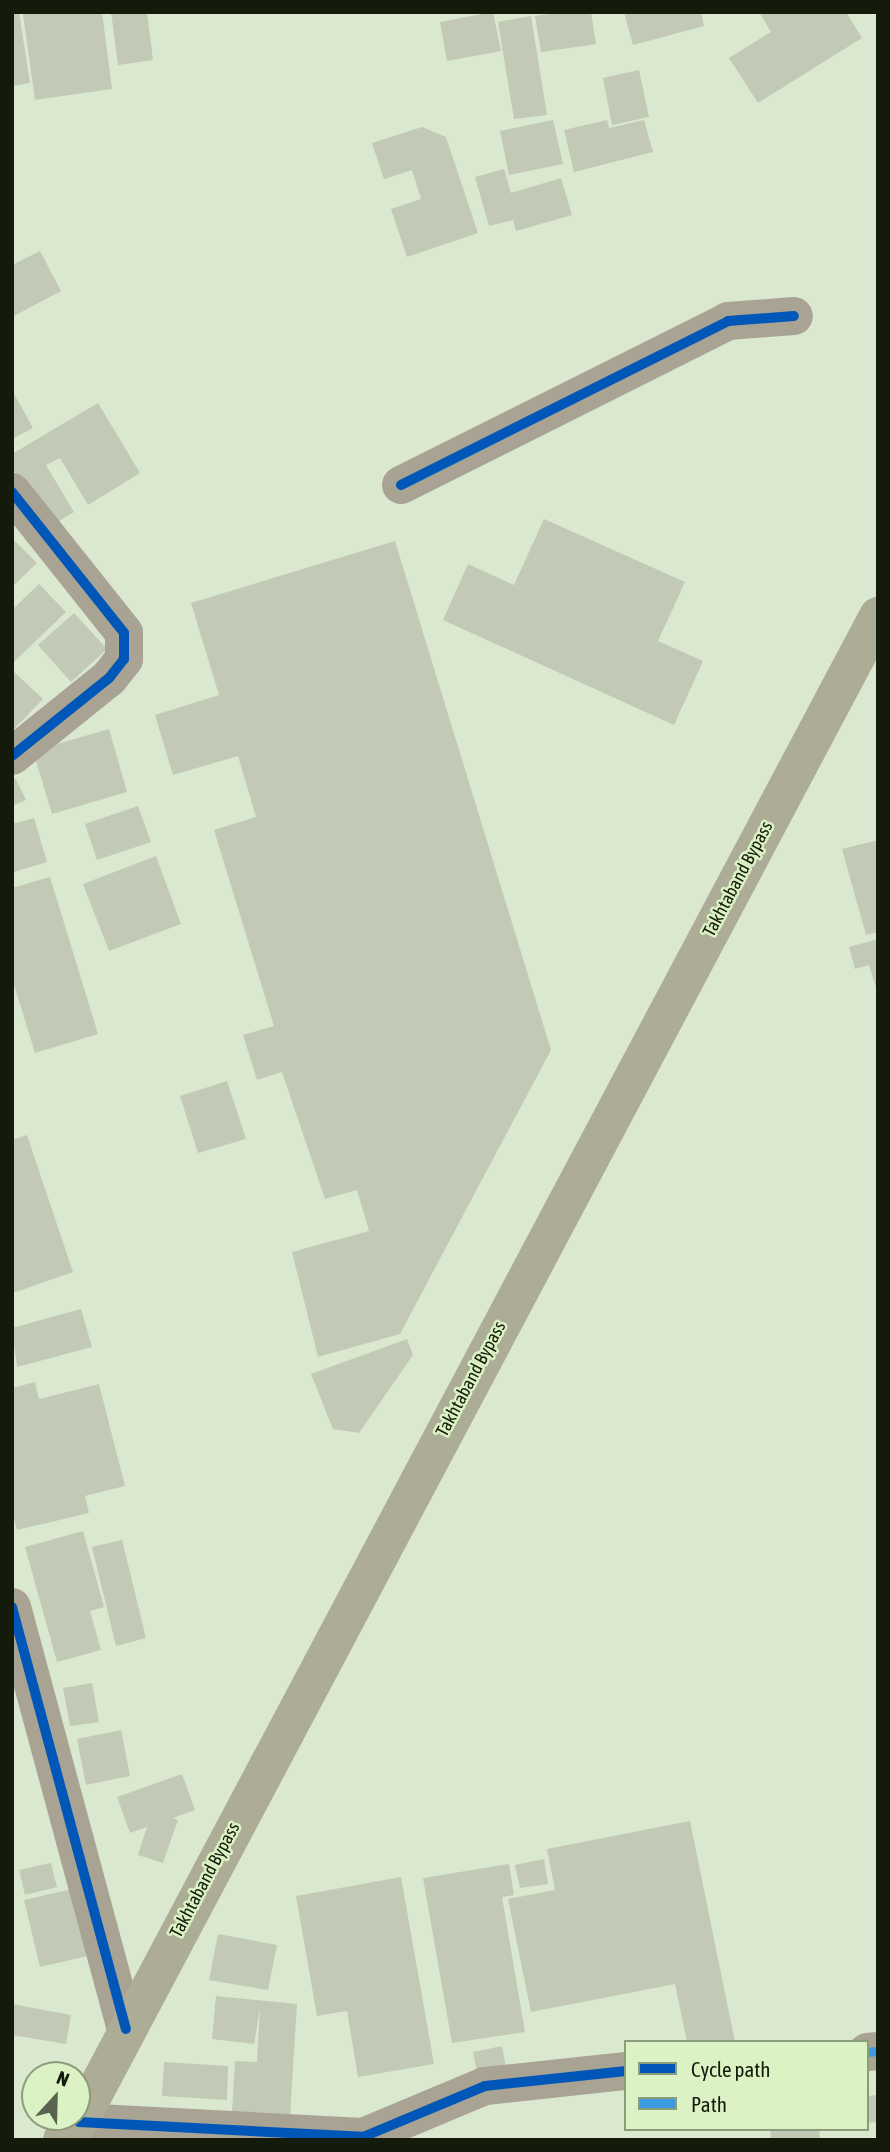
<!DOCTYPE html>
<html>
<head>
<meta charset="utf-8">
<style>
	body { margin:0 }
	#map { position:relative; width:890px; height:2152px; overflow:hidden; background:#dbe8d0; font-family:"Asap Condensed",sans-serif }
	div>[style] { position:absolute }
	.building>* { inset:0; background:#c2c9b4 }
	.street>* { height:38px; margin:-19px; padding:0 19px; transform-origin:19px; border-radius:19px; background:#a9a393 }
	.secondary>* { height:38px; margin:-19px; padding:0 19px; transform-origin:19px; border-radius:19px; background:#adac96 }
	.quiet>* { height:9px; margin-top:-4.5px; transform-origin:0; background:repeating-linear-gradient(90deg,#3b9bde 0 18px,transparent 0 27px) }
	.cycleway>* { height:10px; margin:-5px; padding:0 5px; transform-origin:5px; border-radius:5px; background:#0057b8 }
	span { translate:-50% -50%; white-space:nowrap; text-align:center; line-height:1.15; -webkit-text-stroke:5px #dbf2c5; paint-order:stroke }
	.street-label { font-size:18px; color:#141b0b }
	.frame { position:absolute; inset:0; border:14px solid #141b0b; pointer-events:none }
	.legend { position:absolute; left:624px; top:2040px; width:245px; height:91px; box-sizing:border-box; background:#dbf2c5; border:2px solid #8b9c7b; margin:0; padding:9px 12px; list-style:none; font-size:21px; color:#141b0b }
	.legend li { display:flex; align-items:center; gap:14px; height:35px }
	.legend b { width:35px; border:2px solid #8b9c7b }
	.north { position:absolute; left:21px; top:2061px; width:70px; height:70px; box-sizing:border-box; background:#dbf2c5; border:2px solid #8b9c7b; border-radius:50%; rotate:22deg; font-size:19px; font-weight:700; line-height:28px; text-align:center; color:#141b0b }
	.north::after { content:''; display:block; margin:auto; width:24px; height:32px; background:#5a6350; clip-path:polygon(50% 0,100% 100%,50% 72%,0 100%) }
</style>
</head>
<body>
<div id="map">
	<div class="building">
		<i style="clip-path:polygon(12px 12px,19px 12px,30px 83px,12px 86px)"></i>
		<i style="clip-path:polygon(102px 12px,112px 89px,35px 100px,23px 14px)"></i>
		<i style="clip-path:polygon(111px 12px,147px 12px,153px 60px,118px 65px)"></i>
		<i style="clip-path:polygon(493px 12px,501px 51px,447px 61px,440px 22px)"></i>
		<i style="clip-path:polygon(562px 12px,591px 12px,596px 44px,541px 52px,535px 16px)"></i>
		<i style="clip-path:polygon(624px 12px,701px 12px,704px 26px,633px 45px)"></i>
		<i style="clip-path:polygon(759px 12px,846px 12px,862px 38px,758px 103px,729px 58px,771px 32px)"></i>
		<i style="clip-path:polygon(531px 16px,547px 115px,514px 119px,498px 22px)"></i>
		<i style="clip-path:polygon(639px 70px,649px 117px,612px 125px,603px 78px)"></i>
		<i style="clip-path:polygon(553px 120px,563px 164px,509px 175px,500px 131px)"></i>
		<i style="clip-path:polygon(607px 120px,609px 128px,644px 120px,653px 152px,574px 172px,564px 130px)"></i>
		<i style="clip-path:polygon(422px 127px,446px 137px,478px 233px,407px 257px,391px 209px,421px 199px,412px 170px,384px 179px,372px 143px)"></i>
		<i style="clip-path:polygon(504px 169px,511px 193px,561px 178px,572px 215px,516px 231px,513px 220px,489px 226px,475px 177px)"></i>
		<i style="clip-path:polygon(40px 251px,61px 291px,12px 317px,12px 265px)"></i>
		<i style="clip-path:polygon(12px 390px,33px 428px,12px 439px)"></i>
		<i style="clip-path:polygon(98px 403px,140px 473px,88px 505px,60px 458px,46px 465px,74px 512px,49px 527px,12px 467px,12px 454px)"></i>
		<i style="clip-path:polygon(544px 519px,685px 582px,658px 641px,703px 661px,674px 725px,443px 620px,468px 564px,514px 585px)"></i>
		<i style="clip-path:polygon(12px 538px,37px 563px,12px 587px)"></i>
		<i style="clip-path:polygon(395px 541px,551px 1050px,400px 1334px,318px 1357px,292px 1252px,369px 1231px,357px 1190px,325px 1199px,282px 1072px,257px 1080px,243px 1035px,274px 1026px,214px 830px,256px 817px,238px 756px,173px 775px,155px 715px,219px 695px,191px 603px)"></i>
		<i style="clip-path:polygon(39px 584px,66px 612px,14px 662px,12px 610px)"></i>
		<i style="clip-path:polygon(74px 613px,107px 649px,71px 682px,38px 645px)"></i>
		<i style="clip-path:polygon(12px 670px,43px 699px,12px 731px)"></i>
		<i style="clip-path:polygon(109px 729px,127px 792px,52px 814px,33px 751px)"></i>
		<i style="clip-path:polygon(16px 779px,26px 800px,12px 806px,12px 780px)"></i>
		<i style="clip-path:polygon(138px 806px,151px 842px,97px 860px,85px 824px)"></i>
		<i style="clip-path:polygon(34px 818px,47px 862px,14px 872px,12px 824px)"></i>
		<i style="clip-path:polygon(878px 840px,878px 932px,866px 935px,842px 849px)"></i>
		<i style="clip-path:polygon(156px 856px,181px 924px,109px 951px,83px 884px)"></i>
		<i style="clip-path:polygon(50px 877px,98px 1034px,35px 1053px,12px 978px,12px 888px)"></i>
		<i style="clip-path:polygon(878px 939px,878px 991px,877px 991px,869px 965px,855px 969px,849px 947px)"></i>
		<i style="clip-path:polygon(227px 1081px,246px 1139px,198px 1153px,180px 1096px)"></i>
		<i style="clip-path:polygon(27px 1135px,73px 1272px,13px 1293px,12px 1140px)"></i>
		<i style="clip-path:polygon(81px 1309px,92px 1347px,17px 1367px,12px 1328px)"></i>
		<i style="clip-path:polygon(407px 1339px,413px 1355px,359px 1433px,333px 1429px,311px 1374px)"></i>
		<i style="clip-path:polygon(35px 1382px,39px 1399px,99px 1384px,125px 1486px,85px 1496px,89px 1513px,17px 1530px,12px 1510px,12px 1388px)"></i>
		<i style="clip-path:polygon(83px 1531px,104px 1607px,90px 1611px,101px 1650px,57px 1662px,25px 1547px)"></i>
		<i style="clip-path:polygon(122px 1540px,146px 1638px,116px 1646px,92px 1547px)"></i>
		<i style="clip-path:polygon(92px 1683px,99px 1722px,70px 1726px,63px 1688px)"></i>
		<i style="clip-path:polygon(121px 1730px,130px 1776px,86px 1785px,77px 1739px)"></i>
		<i style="clip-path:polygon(182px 1774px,195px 1810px,173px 1818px,178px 1820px,163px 1863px,138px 1855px,147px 1827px,130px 1833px,117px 1797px)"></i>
		<i style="clip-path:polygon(690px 1821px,735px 2042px,687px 2042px,675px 1984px,531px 2012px,508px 1899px,555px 1890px,547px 1849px)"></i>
		<i style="clip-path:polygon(544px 1859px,548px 1884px,520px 1888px,515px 1865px)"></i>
		<i style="clip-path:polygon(51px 1863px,57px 1887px,25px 1895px,19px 1870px)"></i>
		<i style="clip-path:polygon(509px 1864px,514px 1895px,502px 1897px,525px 2032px,452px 2043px,423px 1878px)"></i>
		<i style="clip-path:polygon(401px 1877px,434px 2064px,358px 2077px,347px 2011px,317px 2016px,296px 1896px)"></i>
		<i style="clip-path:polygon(76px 1888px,92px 1955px,40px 1967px,24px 1900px)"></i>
		<i style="clip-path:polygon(218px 1934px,277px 1945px,268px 1990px,209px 1980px)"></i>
		<i style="clip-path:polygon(216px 1996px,297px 2004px,290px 2116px,232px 2112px,235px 2061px,257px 2062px,260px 2008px,254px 2044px,212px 2039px)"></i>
		<i style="clip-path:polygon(12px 2004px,71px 2015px,66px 2044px,12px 2035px)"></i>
		<i style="clip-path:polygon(502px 2046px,506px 2067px,477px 2073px,473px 2052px)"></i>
		<i style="clip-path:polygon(164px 2062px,228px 2066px,227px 2100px,162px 2096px)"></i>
		<i style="clip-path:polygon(878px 2095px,878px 2122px,867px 2123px,867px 2096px)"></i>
		<i style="clip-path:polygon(770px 2129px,819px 2129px,820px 2140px,771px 2140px)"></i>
	</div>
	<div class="street">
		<i style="left:401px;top:485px;width:366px;rotate:-26.6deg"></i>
		<i style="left:728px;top:321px;width:66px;rotate:-4.3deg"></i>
		<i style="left:12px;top:492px;width:180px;rotate:51.5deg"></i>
		<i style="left:124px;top:633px;width:26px;rotate:90deg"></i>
		<i style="left:124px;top:659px;width:24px;rotate:128deg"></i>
		<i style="left:109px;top:678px;width:124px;rotate:141.2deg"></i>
		<i style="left:12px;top:1607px;width:437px;rotate:74.9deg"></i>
		<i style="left:867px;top:2052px;width:11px;rotate:-5deg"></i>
		<i style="left:79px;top:2122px;width:284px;rotate:3deg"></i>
		<i style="left:363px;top:2137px;width:132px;rotate:-22.7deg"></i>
		<i style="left:485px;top:2086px;width:142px;rotate:-6.1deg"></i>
	</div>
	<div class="secondary">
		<i style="left:62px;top:2140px;width:25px;rotate:-47deg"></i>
		<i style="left:79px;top:2122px;width:1705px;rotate:-62.05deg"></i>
	</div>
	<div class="quiet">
		<i style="left:867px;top:2052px;width:11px;rotate:-5deg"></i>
	</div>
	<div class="cycleway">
		<i style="left:401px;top:485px;width:366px;rotate:-26.6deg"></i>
		<i style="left:728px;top:321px;width:66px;rotate:-4.3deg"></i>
		<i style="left:12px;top:492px;width:180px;rotate:51.5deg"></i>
		<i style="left:124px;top:633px;width:26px;rotate:90deg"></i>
		<i style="left:124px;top:659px;width:24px;rotate:128deg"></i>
		<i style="left:109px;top:678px;width:124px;rotate:141.2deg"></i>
		<i style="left:12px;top:1607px;width:437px;rotate:74.9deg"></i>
		<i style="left:79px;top:2122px;width:284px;rotate:3deg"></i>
		<i style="left:363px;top:2137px;width:132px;rotate:-22.7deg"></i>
		<i style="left:485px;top:2086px;width:142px;rotate:-6.1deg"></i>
	</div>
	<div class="street-label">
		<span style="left:738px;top:879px;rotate:-62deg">Takhtaband Bypass</span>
		<span style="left:471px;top:1379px;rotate:-62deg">Takhtaband Bypass</span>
		<span style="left:205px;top:1880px;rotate:-62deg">Takhtaband Bypass</span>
	</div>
	<div class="frame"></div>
	<ul class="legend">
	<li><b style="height:9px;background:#0057b8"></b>Cycle path</li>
	<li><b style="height:9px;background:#3b9bde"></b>Path</li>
	</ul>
	<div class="north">N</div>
</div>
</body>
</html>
